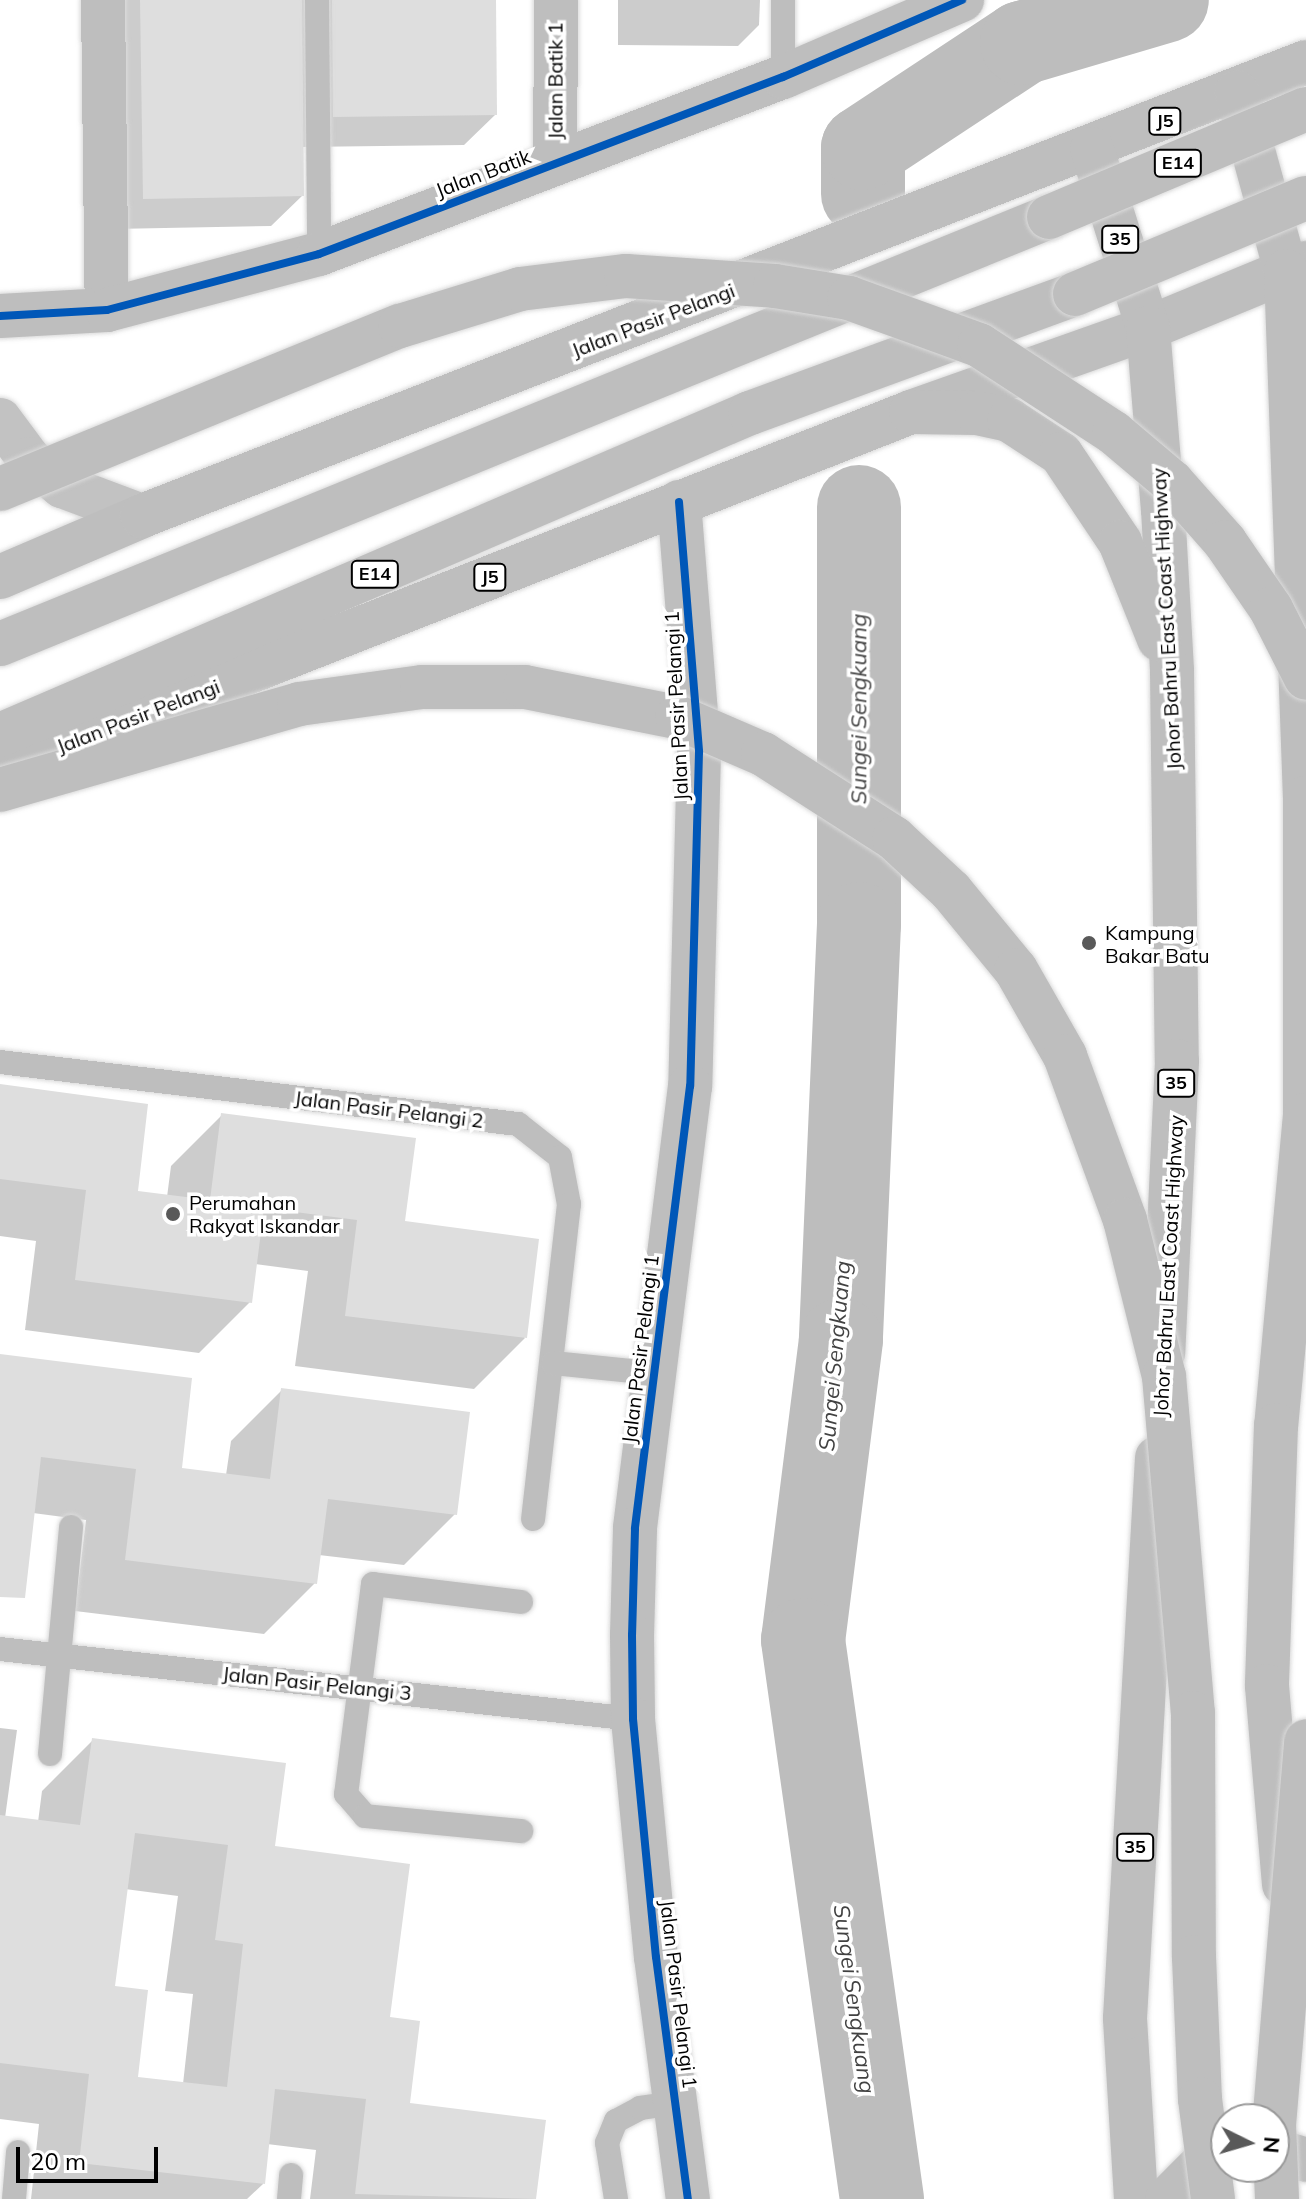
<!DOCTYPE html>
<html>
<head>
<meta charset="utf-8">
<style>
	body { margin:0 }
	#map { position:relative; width:1306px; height:2199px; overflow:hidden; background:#fff; font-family:Mulish,sans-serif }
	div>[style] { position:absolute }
	.shadow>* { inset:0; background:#0003 }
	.river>* { height:84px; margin:-42px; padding:0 42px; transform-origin:42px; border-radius:42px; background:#bdbdbd }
	.building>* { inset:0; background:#dedede }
	.roads { filter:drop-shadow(0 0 2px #dbdbdb) drop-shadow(0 0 2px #dbdbdb) }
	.lane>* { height:24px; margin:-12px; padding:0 12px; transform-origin:12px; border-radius:12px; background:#bebebe }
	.street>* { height:44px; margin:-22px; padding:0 22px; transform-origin:22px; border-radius:22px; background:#bebebe }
	.secondary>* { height:44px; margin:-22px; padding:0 22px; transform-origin:22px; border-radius:22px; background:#c2c2c2 }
	.primary>* { height:44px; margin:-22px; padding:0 22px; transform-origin:22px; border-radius:22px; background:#bebebe }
	.highway>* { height:44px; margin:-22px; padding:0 22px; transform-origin:22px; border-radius:22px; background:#bebebe }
	.bridges { filter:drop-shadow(0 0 2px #dbdbdb) drop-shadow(0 0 2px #dbdbdb) }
	.highway-bridge>* { height:44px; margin:-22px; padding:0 22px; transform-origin:22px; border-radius:22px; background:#bebebe }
	.cycleway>* { height:8px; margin:-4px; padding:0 4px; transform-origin:4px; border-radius:4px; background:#0057b8 }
	.dots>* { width:22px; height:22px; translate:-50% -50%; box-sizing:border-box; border:4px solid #fff; border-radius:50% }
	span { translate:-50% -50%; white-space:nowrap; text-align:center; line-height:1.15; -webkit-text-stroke:7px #fff; paint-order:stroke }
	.shield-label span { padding:2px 6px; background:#fff; border:2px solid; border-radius:6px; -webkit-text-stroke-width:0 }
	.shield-label { font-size:18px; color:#000; font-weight:700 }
	.street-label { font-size:20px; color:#000 }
	.poi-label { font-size:20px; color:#000 }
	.left { translate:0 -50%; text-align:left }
	.water-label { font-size:22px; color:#424242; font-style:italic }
	.north { position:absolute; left:1210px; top:2103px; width:80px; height:80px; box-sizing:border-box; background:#fff; border:2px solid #999; border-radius:50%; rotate:95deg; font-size:22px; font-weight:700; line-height:32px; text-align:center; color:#000 }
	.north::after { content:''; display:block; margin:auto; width:28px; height:36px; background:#595959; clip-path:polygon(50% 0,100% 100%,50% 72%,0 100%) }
	.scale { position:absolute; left:16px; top:2147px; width:142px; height:36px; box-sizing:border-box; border:4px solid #000; border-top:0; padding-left:10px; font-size:24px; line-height:28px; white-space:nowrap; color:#000; -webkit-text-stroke:6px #fff; paint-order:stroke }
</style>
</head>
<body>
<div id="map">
	<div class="shadow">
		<i style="clip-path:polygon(109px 0,494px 0,495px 115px,464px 145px,301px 147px,302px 196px,271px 226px,113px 229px)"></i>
		<i style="clip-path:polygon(618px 0,760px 0,759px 25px,738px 46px,618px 45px)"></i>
		<i style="clip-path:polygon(0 1086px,135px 1193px,167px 1197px,171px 1166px,222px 1115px,403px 1223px,525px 1338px,474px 1389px,295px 1366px,308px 1271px,255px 1264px,250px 1302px,199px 1353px,25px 1330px,36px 1241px,0 1236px)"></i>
		<i style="clip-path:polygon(0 1357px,179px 1469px,226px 1475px,231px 1441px,282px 1390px,455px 1514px,404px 1565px,319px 1555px,315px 1583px,264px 1634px,75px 1611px,86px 1520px,33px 1513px,0 1572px)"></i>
		<i style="clip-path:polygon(evenodd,0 1728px,17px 1730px,5px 1818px,38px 1822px,42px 1791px,93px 1740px,273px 1848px,387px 2019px,408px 2105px,544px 2122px,534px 2199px,310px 2199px,316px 2150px,267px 2144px,263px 2184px,247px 2199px,31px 2199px,39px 2124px,0 2119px,0 1728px,125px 1889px,178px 1896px,165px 1991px,193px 1994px,183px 2084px,135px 2079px,113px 1988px,125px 1889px)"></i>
	</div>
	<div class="river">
		<i style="left:863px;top:194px;width:46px;rotate:-90deg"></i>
		<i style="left:863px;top:148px;width:191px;rotate:-33.4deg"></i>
		<i style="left:1022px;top:43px;width:151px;rotate:-16.5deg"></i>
		<i style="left:859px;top:507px;width:417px;rotate:90deg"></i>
		<i style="left:859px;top:924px;width:416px;rotate:92.5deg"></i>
		<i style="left:841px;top:1340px;width:302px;rotate:97.2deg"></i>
		<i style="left:803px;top:1640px;width:565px;rotate:81.96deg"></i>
	</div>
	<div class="building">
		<i style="clip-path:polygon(140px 0,302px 0,304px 196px,143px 199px)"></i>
		<i style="clip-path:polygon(332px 0,496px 0,497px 115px,333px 117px)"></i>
		<i style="clip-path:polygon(0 1084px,148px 1104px,138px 1191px,210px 1200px,221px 1113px,416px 1138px,405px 1221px,539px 1239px,527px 1338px,345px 1316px,357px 1220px,264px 1208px,252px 1303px,75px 1280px,86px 1190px,0 1179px)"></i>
		<i style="clip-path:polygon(0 1354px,192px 1378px,182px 1468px,270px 1479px,281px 1388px,470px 1412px,457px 1515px,328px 1499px,317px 1584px,125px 1560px,136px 1469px,41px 1457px,25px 1598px,0 1597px)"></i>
		<i style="clip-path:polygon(evenodd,92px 1738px,286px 1763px,275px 1846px,410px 1864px,390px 2017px,420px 2021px,410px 2103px,546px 2120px,536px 2199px,355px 2194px,366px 2099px,275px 2089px,265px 2184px,79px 2163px,89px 2074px,0 2063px,0 1815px,80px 1825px,92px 1738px,135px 1833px,228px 1845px,215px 1940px,243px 1944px,227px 2087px,138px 2077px,148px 1990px,115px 1986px,135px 1833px)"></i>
	</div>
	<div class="roads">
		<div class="lane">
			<i style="left:317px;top:0;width:254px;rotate:89.5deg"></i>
			<i style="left:783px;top:0;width:77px;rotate:90deg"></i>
			<i style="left:0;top:1062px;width:522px;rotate:6.83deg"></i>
			<i style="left:518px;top:1124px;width:53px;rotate:38.2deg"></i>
			<i style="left:560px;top:1157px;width:48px;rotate:79.2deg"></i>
			<i style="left:569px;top:1204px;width:317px;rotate:96.5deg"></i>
			<i style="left:553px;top:1363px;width:100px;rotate:5.8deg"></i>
			<i style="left:521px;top:1602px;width:149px;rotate:-173.1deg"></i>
			<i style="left:373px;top:1584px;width:212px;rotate:97.3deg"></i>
			<i style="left:346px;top:1794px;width:29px;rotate:49deg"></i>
			<i style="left:365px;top:1816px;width:157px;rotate:5.5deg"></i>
			<i style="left:0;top:1649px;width:637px;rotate:6.31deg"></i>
			<i style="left:50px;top:1754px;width:228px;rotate:-84.7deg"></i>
			<i style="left:14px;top:2199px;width:47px;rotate:-85.1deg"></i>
			<i style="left:289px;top:2199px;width:24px;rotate:-85deg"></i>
			<i style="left:616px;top:2199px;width:57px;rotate:-99.1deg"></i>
			<i style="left:607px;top:2143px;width:24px;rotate:-68deg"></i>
			<i style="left:616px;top:2121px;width:27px;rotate:-28deg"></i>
			<i style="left:640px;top:2108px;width:36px;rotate:-8deg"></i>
		</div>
		<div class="street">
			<i style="left:103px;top:0;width:310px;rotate:89.3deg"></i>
			<i style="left:555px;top:161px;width:161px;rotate:-89.6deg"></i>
			<i style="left:0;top:316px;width:107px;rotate:-3.2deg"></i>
			<i style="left:107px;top:310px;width:219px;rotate:-14.8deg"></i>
			<i style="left:319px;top:254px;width:497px;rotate:-20.9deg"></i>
			<i style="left:783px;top:77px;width:195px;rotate:-23.3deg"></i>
			<i style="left:679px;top:502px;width:251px;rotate:85.4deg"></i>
			<i style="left:699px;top:752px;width:334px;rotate:91.5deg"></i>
			<i style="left:690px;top:1086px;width:446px;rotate:97.1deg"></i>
			<i style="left:635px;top:1529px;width:106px;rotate:91.6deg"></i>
			<i style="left:632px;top:1635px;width:84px;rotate:89.3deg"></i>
			<i style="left:633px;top:1719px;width:239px;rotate:84.5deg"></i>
			<i style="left:656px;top:1957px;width:244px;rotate:82.5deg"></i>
		</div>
		<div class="secondary">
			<i style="left:0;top:420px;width:49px;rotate:53.4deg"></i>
			<i style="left:29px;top:459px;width:43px;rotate:39.3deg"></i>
			<i style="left:62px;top:486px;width:85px;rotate:20.6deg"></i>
		</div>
		<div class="primary">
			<i style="left:0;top:577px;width:155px;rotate:-23.2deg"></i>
			<i style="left:142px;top:516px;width:1249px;rotate:-21.31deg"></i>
			<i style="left:0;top:770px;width:979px;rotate:-21.45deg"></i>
			<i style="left:911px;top:412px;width:251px;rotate:-19.5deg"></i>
			<i style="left:1148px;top:328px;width:171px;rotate:-22.4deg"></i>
		</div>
		<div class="highway">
			<i style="left:1237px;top:92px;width:186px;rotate:74.7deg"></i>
			<i style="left:1286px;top:271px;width:527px;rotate:87.94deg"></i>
			<i style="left:1305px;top:798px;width:317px;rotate:90deg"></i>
			<i style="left:1305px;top:1115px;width:311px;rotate:95.3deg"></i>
			<i style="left:1276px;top:1425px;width:261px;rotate:92deg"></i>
			<i style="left:1267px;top:1686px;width:199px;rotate:85.1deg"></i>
			<i style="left:1092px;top:149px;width:188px;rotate:72.6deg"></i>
			<i style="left:1148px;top:328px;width:182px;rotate:85.3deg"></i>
			<i style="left:1163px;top:509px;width:162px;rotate:86.8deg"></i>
			<i style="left:1172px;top:671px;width:390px;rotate:89.3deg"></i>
			<i style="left:1177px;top:1061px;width:292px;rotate:92.7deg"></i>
			<i style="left:911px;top:412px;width:66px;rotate:0.9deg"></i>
			<i style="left:977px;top:413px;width:33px;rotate:12deg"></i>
			<i style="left:1009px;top:420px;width:62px;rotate:33.2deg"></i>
			<i style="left:1061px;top:454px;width:106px;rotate:56.2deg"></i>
			<i style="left:1120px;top:542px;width:105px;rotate:68.1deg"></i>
			<i style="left:0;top:644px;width:1133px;rotate:-22.15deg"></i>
			<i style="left:0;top:735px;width:816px;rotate:-23.24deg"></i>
			<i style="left:750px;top:413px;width:346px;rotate:-20.1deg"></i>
			<i style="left:1274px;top:2150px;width:34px;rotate:17deg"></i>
			<i style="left:1136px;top:2199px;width:181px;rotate:-93.5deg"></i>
			<i style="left:1125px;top:2018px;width:561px;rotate:-86.73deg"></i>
			<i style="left:1167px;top:2199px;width:48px;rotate:-45deg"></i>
			<i style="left:1201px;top:2165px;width:27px;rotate:-20deg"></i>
		</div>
	</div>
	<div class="bridges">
		<div class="highway-bridge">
			<i style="left:1049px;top:217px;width:279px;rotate:-22.8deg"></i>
			<i style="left:1075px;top:294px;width:250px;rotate:-22.6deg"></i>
			<i style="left:0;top:489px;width:432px;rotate:-22.2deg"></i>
			<i style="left:400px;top:326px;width:126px;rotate:-17.1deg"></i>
			<i style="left:520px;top:289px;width:107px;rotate:-7deg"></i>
			<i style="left:626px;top:276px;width:149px;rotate:3.8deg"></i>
			<i style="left:775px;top:286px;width:75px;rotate:9.2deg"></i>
			<i style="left:849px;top:298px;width:138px;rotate:19.9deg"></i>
			<i style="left:979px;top:345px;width:161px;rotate:33.1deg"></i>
			<i style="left:1114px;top:433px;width:76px;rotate:40.2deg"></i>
			<i style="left:1172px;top:482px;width:80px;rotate:48.5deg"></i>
			<i style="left:1225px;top:542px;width:81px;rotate:55.5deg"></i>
			<i style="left:1271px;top:609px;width:77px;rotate:63.1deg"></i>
			<i style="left:0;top:790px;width:311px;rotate:-16deg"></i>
			<i style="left:299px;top:704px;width:124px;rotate:-7.9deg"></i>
			<i style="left:422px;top:687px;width:103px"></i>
			<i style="left:525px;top:687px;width:155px;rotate:11.2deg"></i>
			<i style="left:677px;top:717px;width:94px;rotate:23.3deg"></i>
			<i style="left:763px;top:754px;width:156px;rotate:32.7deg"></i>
			<i style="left:894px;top:838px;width:78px;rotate:42.9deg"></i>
			<i style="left:951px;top:891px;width:102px;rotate:50.6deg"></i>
			<i style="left:1016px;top:970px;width:99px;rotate:60.3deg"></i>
			<i style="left:1065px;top:1056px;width:175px;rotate:69.9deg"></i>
			<i style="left:1125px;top:1220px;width:161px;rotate:76deg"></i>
			<i style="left:1164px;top:1376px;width:338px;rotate:85.1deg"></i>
			<i style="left:1193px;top:1713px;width:244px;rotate:89.8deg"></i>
			<i style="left:1194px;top:1957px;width:142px;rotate:87.6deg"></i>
			<i style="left:1200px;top:2099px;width:101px;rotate:82.6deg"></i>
			<i style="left:1277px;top:2199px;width:74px;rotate:-92.3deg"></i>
			<i style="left:1274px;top:2125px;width:385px;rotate:-85.2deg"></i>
		</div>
	</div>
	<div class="cycleway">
		<i style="left:0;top:316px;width:107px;rotate:-3.2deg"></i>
		<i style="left:107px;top:310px;width:219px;rotate:-14.8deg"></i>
		<i style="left:319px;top:254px;width:497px;rotate:-20.9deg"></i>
		<i style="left:783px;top:77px;width:195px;rotate:-23.3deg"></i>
		<i style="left:679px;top:502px;width:251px;rotate:85.4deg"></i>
		<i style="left:699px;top:752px;width:334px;rotate:91.5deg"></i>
		<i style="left:690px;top:1086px;width:446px;rotate:97.1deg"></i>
		<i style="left:635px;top:1529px;width:106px;rotate:91.6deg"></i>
		<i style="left:632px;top:1635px;width:84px;rotate:89.3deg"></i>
		<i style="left:633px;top:1719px;width:239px;rotate:84.5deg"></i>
		<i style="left:656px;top:1957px;width:244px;rotate:82.5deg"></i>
	</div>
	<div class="dots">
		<i style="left:1089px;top:943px;background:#595959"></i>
		<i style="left:173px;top:1214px;background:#595959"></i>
	</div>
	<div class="shield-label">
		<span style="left:1165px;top:121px">J5</span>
		<span style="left:1178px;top:163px">E14</span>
		<span style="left:1120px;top:239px">35</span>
		<span style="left:375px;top:574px">E14</span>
		<span style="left:490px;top:577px">J5</span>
		<span style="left:1176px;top:1083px">35</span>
		<span style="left:1135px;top:1847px">35</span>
	</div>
	<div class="street-label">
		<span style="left:555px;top:81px;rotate:-90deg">Jalan Batik 1</span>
		<span style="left:483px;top:173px;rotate:-21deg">Jalan Batik</span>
		<span style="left:653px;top:320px;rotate:-21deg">Jalan Pasir Pelangi</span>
		<span style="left:1166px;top:619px;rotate:-93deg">Johor Bahru East Coast Highway</span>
		<span style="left:676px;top:706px;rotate:-93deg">Jalan Pasir Pelangi 1</span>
		<span style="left:138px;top:716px;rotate:-21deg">Jalan Pasir Pelangi</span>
		<span style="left:389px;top:1109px;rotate:7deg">Jalan Pasir Pelangi 2</span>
		<span style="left:1168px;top:1266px;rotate:-87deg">Johor Bahru East Coast Highway</span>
		<span style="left:640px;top:1349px;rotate:-83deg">Jalan Pasir Pelangi 1</span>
		<span style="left:317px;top:1683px;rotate:6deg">Jalan Pasir Pelangi 3</span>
		<span style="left:679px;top:1994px;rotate:83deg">Jalan Pasir Pelangi 1</span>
	</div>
	<div class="poi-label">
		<span class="left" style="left:1105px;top:944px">Kampung<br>Bakar Batu</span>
		<span class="left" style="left:189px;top:1214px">Perumahan<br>Rakyat Iskandar</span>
	</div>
	<div class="water-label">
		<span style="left:859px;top:709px;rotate:-90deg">Sungei Sengkuang</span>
		<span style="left:835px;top:1356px;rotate:-85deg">Sungei Sengkuang</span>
		<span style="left:854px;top:1999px;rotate:82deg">Sungei Sengkuang</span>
	</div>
	<div class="north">N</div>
	<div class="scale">20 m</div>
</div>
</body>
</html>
